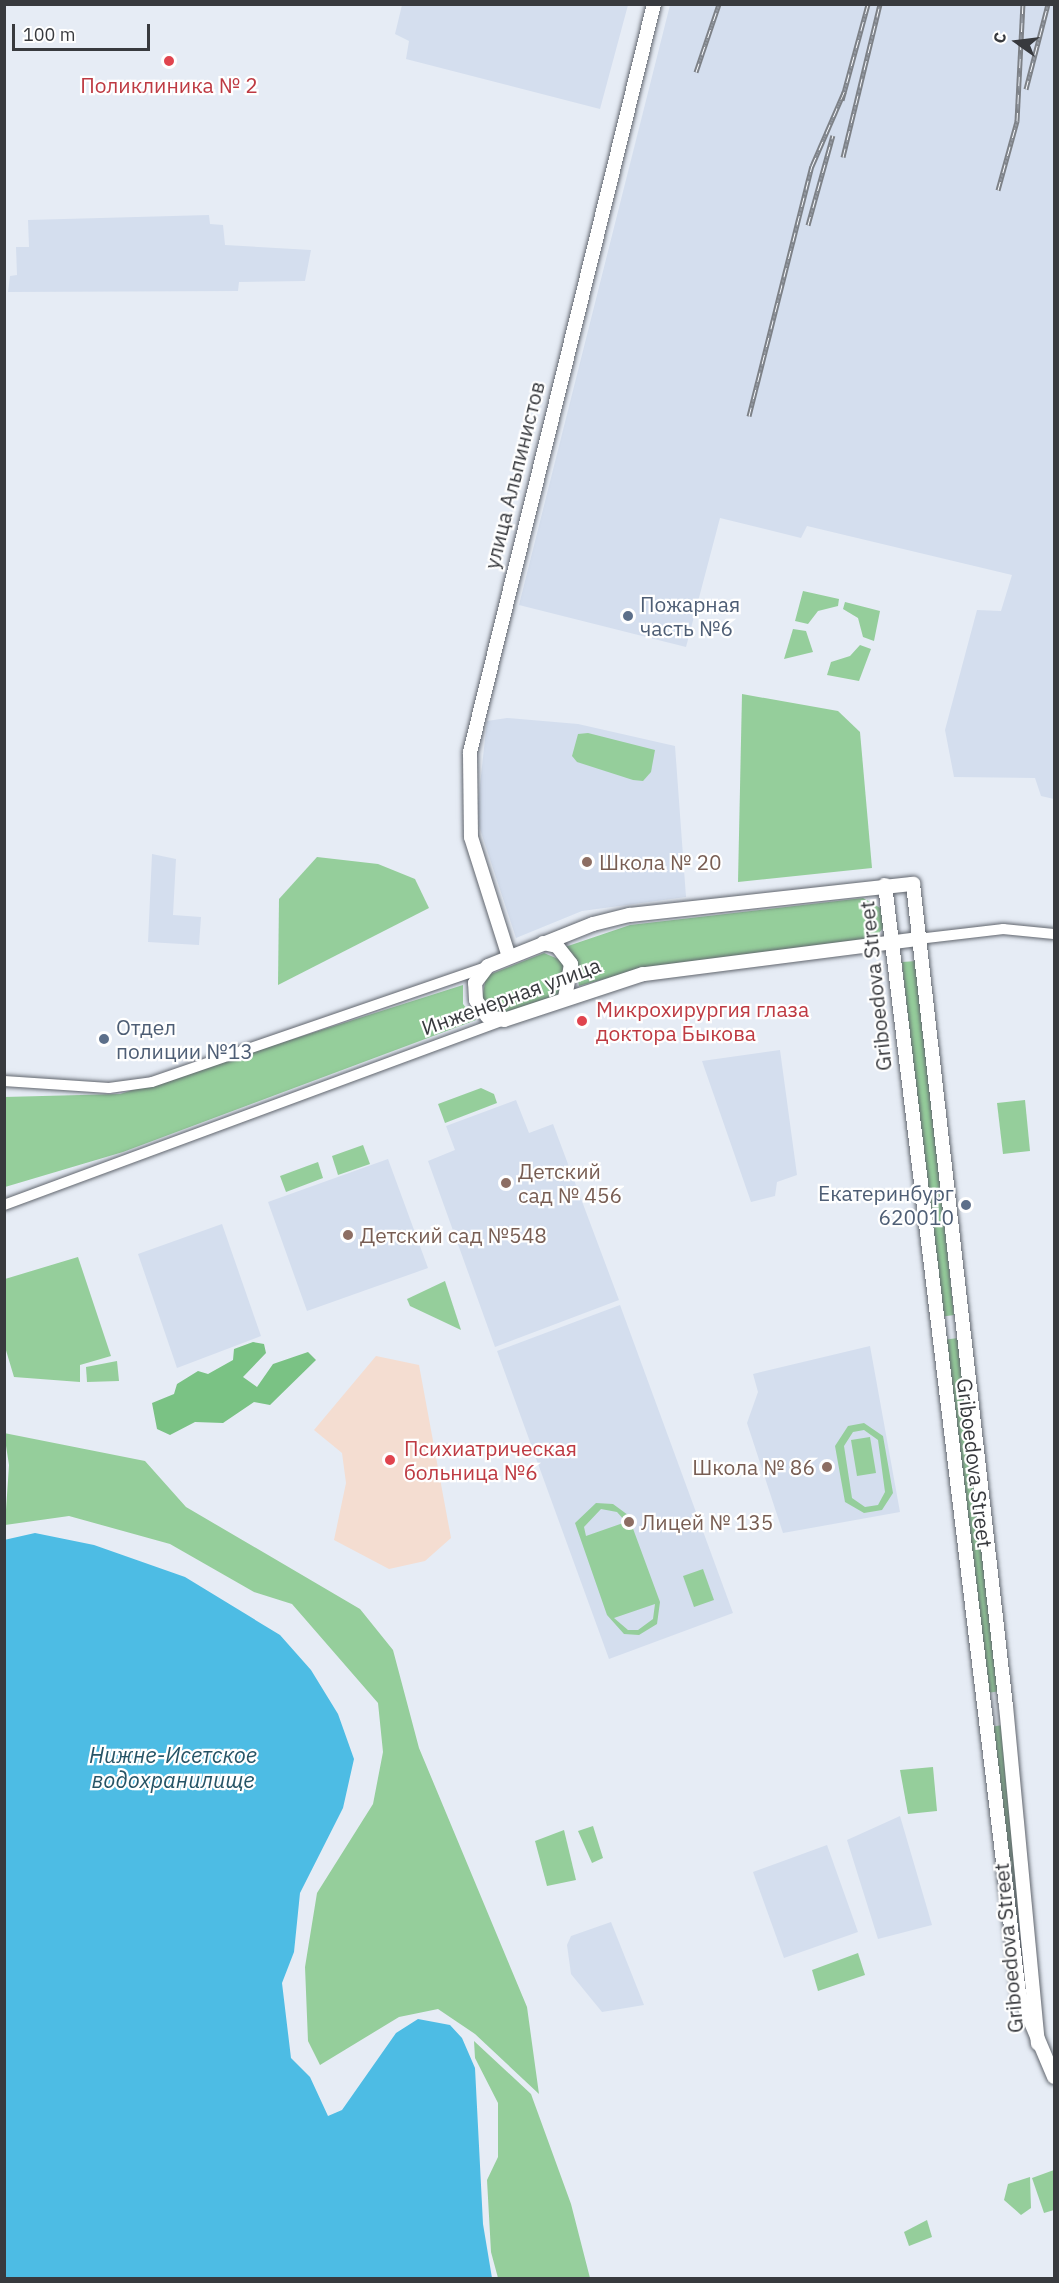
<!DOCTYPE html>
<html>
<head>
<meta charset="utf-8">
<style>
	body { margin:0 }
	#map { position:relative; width:1059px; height:2283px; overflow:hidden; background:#e6ecf5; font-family:"IBM Plex Sans",sans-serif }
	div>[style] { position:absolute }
	.built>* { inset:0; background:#d4deee }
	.medical>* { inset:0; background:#f4ddd1 }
	.green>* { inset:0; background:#95ce9b }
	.forest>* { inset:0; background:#7ac284 }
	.water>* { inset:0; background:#4dbce4 }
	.roads { filter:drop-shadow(0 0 2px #61666e) drop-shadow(0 0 2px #61666e) }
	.minor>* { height:10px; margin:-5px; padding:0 5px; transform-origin:5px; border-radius:5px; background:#fff }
	.major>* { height:14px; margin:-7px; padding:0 7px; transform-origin:7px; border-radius:7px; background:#fff }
	.rail>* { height:5px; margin-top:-2.5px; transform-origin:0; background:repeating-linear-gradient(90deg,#fff 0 9px,#7d8187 0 18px); box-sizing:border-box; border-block:2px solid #7d8187 }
	.dots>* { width:16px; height:16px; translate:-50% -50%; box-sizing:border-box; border:3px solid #fff; border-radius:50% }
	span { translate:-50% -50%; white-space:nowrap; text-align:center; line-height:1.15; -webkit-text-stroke:4.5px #fff; paint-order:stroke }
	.health-label { font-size:21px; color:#be3a42 }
	.left { translate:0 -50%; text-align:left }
	.street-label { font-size:21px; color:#383a3e }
	.service-label { font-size:21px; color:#4e5e75 }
	.right { translate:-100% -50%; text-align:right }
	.education-label { font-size:21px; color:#785e54 }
	.water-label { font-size:22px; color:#265466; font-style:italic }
	.frame { position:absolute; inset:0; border:6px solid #383a3e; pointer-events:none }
	.north { position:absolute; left:987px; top:12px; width:60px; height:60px; -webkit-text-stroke:4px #fff; paint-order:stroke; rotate:284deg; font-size:16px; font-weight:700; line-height:24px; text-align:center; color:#383a3e }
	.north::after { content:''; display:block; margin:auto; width:21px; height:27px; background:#383a3e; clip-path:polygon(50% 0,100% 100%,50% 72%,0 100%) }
	.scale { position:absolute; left:12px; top:24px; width:138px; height:27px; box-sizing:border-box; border:3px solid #383a3e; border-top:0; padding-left:8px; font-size:18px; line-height:21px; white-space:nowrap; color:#383a3e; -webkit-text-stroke:4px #fff; paint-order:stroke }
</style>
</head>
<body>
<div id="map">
	<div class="built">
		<i style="clip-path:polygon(402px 5px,402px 4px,628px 5px,600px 109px,406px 59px,409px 41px,395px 34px)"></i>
		<i style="clip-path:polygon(670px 5px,1054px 5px,1054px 799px,1041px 796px,1035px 778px,954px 777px,945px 730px,977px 610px,1001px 611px,1012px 575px,807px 526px,801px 538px,720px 518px,686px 647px,519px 605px)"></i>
		<i style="clip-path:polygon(209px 215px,210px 224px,223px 225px,225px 245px,311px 250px,305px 281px,239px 282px,238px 291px,8px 292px,10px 276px,17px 275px,16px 247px,29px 247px,28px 220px)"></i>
		<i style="clip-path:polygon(507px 718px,578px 724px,675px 746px,686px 897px,582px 911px,516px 938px,479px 826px,478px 803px,487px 721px)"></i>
		<i style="clip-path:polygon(152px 854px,176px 859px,173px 915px,201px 917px,199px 945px,148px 942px)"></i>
		<i style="clip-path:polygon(780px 1050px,797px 1175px,777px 1182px,775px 1196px,751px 1202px,702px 1061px)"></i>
		<i style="clip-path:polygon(516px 1100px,529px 1133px,553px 1124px,619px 1300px,495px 1347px,428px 1161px,455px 1150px,446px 1126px)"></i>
		<i style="clip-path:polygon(388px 1159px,428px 1268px,307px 1311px,268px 1202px)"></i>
		<i style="clip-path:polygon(222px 1224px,261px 1336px,177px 1368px,138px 1254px)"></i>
		<i style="clip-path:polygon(620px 1305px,733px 1613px,609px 1659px,497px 1351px)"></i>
		<i style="clip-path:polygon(870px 1346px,900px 1512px,783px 1533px,747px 1423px,758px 1392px,753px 1374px)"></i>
		<i style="clip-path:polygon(900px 1816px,932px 1925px,878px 1939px,847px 1840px)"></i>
		<i style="clip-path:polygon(827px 1845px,858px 1932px,784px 1958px,753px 1872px)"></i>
		<i style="clip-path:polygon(611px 1922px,644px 2005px,602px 2012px,571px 1974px,567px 1945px,571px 1936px)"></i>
	</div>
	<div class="medical">
		<i style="clip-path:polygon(376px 1356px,419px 1365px,451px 1538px,425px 1561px,389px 1569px,334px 1540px,346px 1483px,342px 1453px,314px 1430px)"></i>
	</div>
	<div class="green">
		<i style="clip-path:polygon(803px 591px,839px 599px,838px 606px,818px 611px,808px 624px,795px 621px)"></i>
		<i style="clip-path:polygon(845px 602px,880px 611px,874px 641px,863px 637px,858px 618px,843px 609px)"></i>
		<i style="clip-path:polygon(793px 629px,806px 631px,813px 652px,784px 659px)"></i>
		<i style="clip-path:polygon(860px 645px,871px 649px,859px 681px,827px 675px,831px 662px,850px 656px)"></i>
		<i style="clip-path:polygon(742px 694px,838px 711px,860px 732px,872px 868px,738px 882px)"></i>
		<i style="clip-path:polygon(588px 733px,655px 750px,651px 772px,643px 781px,633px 780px,577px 762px,572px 756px,578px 734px)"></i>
		<i style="clip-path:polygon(317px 857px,378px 864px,415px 879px,429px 908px,278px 985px,279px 899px)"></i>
		<i style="clip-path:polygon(863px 898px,882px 909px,884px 927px,872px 941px,644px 968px,579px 986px,573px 954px,565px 947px,630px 925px)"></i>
		<i style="clip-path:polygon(544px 953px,563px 961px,569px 976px,560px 994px,502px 1017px,492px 1014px,482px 1000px,486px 976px)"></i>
		<i style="clip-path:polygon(917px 961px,954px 1315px,940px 1317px,902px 962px)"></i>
		<i style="clip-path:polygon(463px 985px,463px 1004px,476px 1020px,123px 1152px,5px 1187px,4px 1097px,120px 1094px)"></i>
		<i style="clip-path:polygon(481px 1088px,494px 1094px,497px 1103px,445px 1123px,438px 1104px)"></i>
		<i style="clip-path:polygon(1025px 1100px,1030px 1151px,1003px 1154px,997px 1103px)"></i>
		<i style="clip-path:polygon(363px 1145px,370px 1164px,338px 1175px,332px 1156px)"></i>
		<i style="clip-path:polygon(318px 1162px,323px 1178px,286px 1192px,280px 1176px)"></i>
		<i style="clip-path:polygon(78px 1257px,111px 1356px,80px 1365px,80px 1382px,14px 1377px,5px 1347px,5px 1279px)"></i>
		<i style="clip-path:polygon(445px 1281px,461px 1330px,410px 1306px,407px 1299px)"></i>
		<i style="clip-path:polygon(958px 1338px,1001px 1691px,987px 1693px,943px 1340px)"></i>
		<i style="clip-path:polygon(117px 1361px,119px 1381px,87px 1382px,86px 1367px)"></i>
		<i style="clip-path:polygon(evenodd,864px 1423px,883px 1436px,893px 1493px,882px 1510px,864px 1513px,845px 1502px,835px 1446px,848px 1426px,864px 1423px,864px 1430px,878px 1440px,885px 1492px,878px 1505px,865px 1507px,852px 1498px,844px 1446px,853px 1432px,864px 1430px)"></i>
		<i style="clip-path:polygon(4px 1433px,145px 1461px,186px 1507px,360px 1609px,393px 1650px,419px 1748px,527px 2007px,539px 2094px,475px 2034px,438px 2009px,399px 2017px,320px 2065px,308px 2041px,305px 1967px,317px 1893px,373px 1804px,383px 1752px,378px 1703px,292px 1604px,254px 1592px,170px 1544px,69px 1516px,5px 1525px,9px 1465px)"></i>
		<i style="clip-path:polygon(870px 1437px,876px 1473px,857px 1476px,851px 1440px)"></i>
		<i style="clip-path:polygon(evenodd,596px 1503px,613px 1504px,628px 1515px,660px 1602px,657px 1624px,639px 1635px,624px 1634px,607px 1615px,575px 1523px,596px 1503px,601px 1509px,617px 1512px,626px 1522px,586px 1536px,584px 1527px,601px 1509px,596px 1503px,655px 1604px,653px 1619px,638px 1630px,628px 1630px,614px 1618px,655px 1604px)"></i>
		<i style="clip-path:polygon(703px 1569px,714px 1600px,694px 1607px,683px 1576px)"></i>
		<i style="clip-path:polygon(1003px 1725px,1028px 1960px,1019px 1961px,990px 1727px)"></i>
		<i style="clip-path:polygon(933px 1767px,937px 1811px,908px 1814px,900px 1770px)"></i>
		<i style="clip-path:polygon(593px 1826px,603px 1858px,592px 1863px,578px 1831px)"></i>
		<i style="clip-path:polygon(564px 1830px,576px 1880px,547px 1886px,535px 1841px)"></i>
		<i style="clip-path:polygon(858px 1953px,865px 1975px,818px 1991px,812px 1970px)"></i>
		<i style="clip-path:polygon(474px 2041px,531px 2094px,571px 2204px,590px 2278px,498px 2278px,491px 2252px,487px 2180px,498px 2157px,498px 2103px,475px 2058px)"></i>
		<i style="clip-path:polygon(1054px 2170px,1054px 2210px,1044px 2213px,1032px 2178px)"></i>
		<i style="clip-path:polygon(1030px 2177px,1031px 2208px,1021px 2215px,1004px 2200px,1008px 2184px)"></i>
		<i style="clip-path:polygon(927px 2220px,932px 2237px,909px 2246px,904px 2232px)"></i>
	</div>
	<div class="forest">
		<i style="clip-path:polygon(253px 1342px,264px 1344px,266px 1353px,243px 1377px,257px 1387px,273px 1364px,308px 1352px,316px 1360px,270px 1405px,254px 1402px,223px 1423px,195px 1422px,170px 1435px,157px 1429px,152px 1403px,174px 1394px,177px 1384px,198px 1371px,208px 1374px,233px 1360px,234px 1349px)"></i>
	</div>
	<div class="water">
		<i style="clip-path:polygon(35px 1533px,94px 1545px,185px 1577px,280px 1635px,311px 1670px,338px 1714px,354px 1759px,343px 1808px,300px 1893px,294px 1952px,282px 1983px,291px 2058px,310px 2077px,328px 2116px,342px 2110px,396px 2033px,418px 2019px,450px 2025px,462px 2038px,475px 2068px,483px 2224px,492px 2278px,5px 2278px,4px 1540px)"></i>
	</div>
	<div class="roads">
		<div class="minor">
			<i style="left:918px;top:939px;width:86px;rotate:-6.7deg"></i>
			<i style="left:1003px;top:929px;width:51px;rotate:5.6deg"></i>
			<i style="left:4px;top:1081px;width:105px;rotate:3.8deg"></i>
			<i style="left:109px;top:1088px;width:43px;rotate:-7.9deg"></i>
			<i style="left:152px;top:1082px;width:355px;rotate:-19deg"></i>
			<i style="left:4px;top:1205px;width:533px;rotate:-20.3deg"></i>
		</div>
		<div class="major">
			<i style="left:885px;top:885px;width:1117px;rotate:83.11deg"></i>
			<i style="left:1019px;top:1994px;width:90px;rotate:67.1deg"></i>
			<i style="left:918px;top:939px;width:277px;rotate:172.7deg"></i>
			<i style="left:643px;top:974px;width:146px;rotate:161.7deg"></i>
			<i style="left:504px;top:1020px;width:17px;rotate:-167deg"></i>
			<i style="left:487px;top:1016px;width:19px;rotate:-125deg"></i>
			<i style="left:476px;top:1000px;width:17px;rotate:-93deg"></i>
			<i style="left:475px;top:983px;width:21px;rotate:-53deg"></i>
			<i style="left:488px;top:966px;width:113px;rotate:-21.8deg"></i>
			<i style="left:593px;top:924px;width:38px;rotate:-14deg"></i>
			<i style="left:630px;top:915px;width:285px;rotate:-6.3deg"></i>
			<i style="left:913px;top:884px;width:827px;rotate:83.55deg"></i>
			<i style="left:1006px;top:1706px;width:339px;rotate:84.6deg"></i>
			<i style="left:543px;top:943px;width:14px;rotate:12deg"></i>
			<i style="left:557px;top:946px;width:23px;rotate:52deg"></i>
			<i style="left:571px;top:964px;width:35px;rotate:100deg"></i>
			<i style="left:509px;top:957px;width:126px;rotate:-107.6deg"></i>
			<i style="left:471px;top:837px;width:85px;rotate:-90.7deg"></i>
			<i style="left:470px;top:752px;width:770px;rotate:-76.18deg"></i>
		</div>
	</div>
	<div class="rail">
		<i style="left:696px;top:72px;width:72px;rotate:-71.3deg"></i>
		<i style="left:1026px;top:89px;width:88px;rotate:-75.5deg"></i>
		<i style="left:842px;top:100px;width:99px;rotate:-74.8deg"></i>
		<i style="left:843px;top:157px;width:157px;rotate:-76.4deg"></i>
		<i style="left:998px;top:190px;width:72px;rotate:-74.6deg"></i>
		<i style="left:1017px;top:121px;width:117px;rotate:-87.1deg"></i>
		<i style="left:808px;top:225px;width:93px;rotate:-74.5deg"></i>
		<i style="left:749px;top:416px;width:258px;rotate:-75.9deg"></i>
		<i style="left:812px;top:166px;width:81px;rotate:-66.6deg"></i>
	</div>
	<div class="dots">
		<i style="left:169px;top:61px;background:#e0444e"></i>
		<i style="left:628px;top:616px;background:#5c6f8a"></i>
		<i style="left:587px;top:862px;background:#8d6e63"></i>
		<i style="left:582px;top:1021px;background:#e0444e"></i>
		<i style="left:104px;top:1039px;background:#5c6f8a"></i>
		<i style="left:506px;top:1183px;background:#8d6e63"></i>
		<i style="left:966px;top:1205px;background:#5c6f8a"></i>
		<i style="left:348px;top:1235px;background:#8d6e63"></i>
		<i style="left:390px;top:1460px;background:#e0444e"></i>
		<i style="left:827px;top:1467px;background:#8d6e63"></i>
		<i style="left:629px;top:1522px;background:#8d6e63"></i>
	</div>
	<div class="health-label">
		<span style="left:169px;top:85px">Поликлиника № 2</span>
		<span class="left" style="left:596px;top:1021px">Микрохирургия глаза<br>доктора Быкова</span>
		<span class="left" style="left:404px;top:1460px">Психиатрическая<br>больница №6</span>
	</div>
	<div class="street-label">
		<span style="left:514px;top:475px;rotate:-76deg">улица Альпинистов</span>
		<span style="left:875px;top:986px;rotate:-96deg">Griboedova Street</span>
		<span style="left:511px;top:996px;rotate:-20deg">Инженерная улица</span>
		<span style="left:975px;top:1463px;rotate:83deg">Griboedova Street</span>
		<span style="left:1008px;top:1948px;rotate:-95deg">Griboedova Street</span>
	</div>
	<div class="service-label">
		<span class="left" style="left:640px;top:616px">Пожарная<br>часть №6</span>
		<span class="left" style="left:116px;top:1039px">Отдел<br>полиции №13</span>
		<span class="right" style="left:954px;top:1205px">Екатеринбург<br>620010</span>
	</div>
	<div class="education-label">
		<span class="left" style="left:599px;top:862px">Школа № 20</span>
		<span class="left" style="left:518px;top:1183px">Детский<br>сад № 456</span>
		<span class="left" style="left:360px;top:1235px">Детский сад №548</span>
		<span class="right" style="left:815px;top:1467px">Школа № 86</span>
		<span class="left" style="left:641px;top:1522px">Лицей № 135</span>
	</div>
	<div class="water-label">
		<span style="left:173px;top:1767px">Нижне-Исетское<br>водохранилище</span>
	</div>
	<div class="frame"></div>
	<div class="north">С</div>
	<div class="scale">100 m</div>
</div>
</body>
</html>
